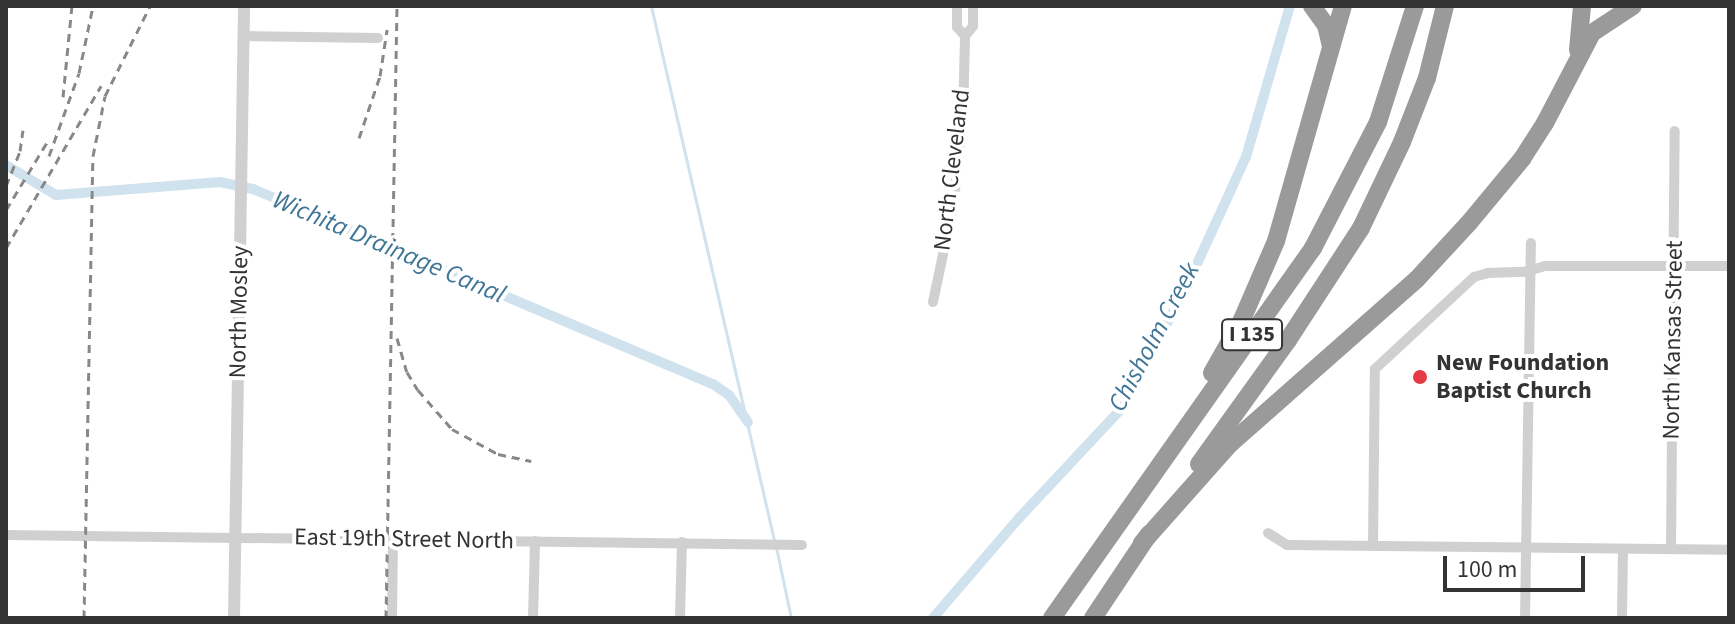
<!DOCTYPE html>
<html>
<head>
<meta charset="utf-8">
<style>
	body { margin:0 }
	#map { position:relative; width:1735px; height:624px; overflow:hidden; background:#fff; font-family:"Source Sans 3",sans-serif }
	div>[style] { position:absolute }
	.stream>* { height:3px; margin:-1.5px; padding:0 1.5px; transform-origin:1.5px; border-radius:1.5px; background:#cfe2ee }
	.canal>* { height:10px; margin:-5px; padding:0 5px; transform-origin:5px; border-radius:5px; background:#cfe2ee }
	.minor>* { height:10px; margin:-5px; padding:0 5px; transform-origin:5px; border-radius:5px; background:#d0d0d0 }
	.tertiary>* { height:12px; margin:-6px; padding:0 6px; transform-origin:6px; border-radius:6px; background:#d0d0d0 }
	.motorway>* { height:18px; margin:-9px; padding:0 9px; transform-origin:9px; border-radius:9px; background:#9a9a9a }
	.rail>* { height:3px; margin-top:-1.5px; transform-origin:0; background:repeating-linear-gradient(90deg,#888 0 8px,transparent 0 14px) }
	.dots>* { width:22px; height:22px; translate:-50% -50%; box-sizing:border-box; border:4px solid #fff; border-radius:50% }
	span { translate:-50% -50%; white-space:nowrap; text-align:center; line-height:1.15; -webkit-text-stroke:8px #fff; paint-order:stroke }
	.shield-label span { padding:2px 6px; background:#fff; border:2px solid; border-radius:6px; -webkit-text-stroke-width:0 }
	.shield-label { font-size:22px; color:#333; font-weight:700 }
	.street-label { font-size:24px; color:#333 }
	.poi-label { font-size:24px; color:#333; font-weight:700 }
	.left { translate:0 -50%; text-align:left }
	.water-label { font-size:26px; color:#3f7597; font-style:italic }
	.frame { position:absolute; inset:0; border:8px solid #333; pointer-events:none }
	.scale { position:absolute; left:1443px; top:556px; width:142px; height:36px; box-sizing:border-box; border:4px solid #333; border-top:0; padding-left:10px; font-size:24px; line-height:28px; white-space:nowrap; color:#333; -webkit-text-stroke:6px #fff; paint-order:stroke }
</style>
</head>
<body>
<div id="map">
	<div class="stream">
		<i style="left:651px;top:6px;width:548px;rotate:77.03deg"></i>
		<i style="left:776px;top:547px;width:73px;rotate:78.1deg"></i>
	</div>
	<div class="canal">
		<i style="left:6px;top:165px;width:58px;rotate:31deg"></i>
		<i style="left:56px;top:195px;width:165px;rotate:-4.5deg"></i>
		<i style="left:220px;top:182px;width:34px;rotate:12deg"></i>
		<i style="left:253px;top:189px;width:500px;rotate:23deg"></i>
		<i style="left:713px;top:384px;width:19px;rotate:35deg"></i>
		<i style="left:729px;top:395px;width:33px;rotate:55deg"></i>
		<i style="left:933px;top:618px;width:133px;rotate:-49.3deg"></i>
		<i style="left:1020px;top:517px;width:152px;rotate:-46.9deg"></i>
		<i style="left:1124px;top:406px;width:145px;rotate:-62.6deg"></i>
		<i style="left:1191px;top:277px;width:132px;rotate:-65.4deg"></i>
		<i style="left:1246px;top:157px;width:157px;rotate:-73.8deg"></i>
	</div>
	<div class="minor">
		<i style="left:957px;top:6px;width:21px;rotate:90deg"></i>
		<i style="left:957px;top:27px;width:12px;rotate:48deg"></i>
		<i style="left:243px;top:36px;width:135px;rotate:0.8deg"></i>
		<i style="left:933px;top:302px;width:97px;rotate:-78.1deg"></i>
		<i style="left:953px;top:207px;width:89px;rotate:-83.5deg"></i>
		<i style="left:963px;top:119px;width:83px;rotate:-88.6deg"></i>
		<i style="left:965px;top:36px;width:13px;rotate:-51deg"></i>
		<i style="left:973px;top:26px;width:20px;rotate:-90deg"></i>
		<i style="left:1268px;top:533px;width:22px;rotate:32deg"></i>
		<i style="left:1287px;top:545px;width:442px;rotate:0.6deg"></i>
		<i style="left:6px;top:535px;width:796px;rotate:0.72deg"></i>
		<i style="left:1373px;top:546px;width:177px;rotate:-89.4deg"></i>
		<i style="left:1375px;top:369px;width:135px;rotate:-42.9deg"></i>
		<i style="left:1474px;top:277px;width:15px;rotate:-16deg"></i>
		<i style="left:1488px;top:273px;width:36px;rotate:-2deg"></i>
		<i style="left:1524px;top:272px;width:22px;rotate:-16deg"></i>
		<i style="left:1545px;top:266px;width:184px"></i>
		<i style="left:1671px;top:549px;width:418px;rotate:-89.5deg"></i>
		<i style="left:392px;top:618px;width:79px;rotate:-89.3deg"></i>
		<i style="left:533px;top:618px;width:77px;rotate:-88.5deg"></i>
		<i style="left:680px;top:618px;width:76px;rotate:-88.5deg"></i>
		<i style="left:1525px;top:618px;width:375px;rotate:-89.1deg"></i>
		<i style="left:1622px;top:618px;width:69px;rotate:-89.2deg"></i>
	</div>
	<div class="tertiary">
		<i style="left:234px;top:618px;width:612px;rotate:-89.06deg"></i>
	</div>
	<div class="motorway">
		<i style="left:1312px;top:6px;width:24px;rotate:54deg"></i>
		<i style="left:1326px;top:25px;width:22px;rotate:77deg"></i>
		<i style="left:1578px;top:50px;width:44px;rotate:-84.8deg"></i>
		<i style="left:1212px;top:373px;width:59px;rotate:-60.4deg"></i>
		<i style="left:1241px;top:322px;width:88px;rotate:-66.6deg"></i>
		<i style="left:1276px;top:241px;width:244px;rotate:-74.1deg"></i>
		<i style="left:1199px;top:464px;width:153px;rotate:-54.3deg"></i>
		<i style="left:1288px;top:340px;width:134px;rotate:-56.9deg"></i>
		<i style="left:1361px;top:228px;width:95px;rotate:-64.5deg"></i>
		<i style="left:1402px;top:142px;width:69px;rotate:-68.7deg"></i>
		<i style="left:1427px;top:78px;width:74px;rotate:-76deg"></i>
		<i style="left:1142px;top:543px;width:132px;rotate:-48.4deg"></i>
		<i style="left:1230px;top:444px;width:249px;rotate:-41.4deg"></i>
		<i style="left:1417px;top:279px;width:75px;rotate:-47.2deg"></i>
		<i style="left:1468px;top:224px;width:85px;rotate:-50.3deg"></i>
		<i style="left:1522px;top:159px;width:43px;rotate:-57.4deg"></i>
		<i style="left:1545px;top:123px;width:102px;rotate:-62.4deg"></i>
		<i style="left:1592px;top:33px;width:49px;rotate:-33.4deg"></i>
		<i style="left:1052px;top:618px;width:453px;rotate:-54.8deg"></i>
		<i style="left:1313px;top:248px;width:142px;rotate:-62.7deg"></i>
		<i style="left:1378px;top:122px;width:122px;rotate:-72.3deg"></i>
		<i style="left:1093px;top:618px;width:101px;rotate:-56.3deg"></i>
	</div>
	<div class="rail">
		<i style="left:63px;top:97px;width:91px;rotate:-84.4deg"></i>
		<i style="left:359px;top:138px;width:65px;rotate:-71.3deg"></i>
		<i style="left:380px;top:76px;width:47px;rotate:-81.3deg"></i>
		<i style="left:49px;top:156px;width:88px;rotate:-70.1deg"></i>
		<i style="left:79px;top:73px;width:68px;rotate:-78.2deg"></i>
		<i style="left:6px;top:186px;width:38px;rotate:-68deg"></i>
		<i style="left:20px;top:151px;width:21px;rotate:-82deg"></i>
		<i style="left:6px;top:210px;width:83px;rotate:-58.8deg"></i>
		<i style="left:6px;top:248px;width:188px;rotate:-59.6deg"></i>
		<i style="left:397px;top:338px;width:35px;rotate:74deg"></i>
		<i style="left:407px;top:372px;width:21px;rotate:59deg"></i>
		<i style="left:418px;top:390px;width:52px;rotate:48.9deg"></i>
		<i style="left:452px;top:429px;width:52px;rotate:28.5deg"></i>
		<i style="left:498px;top:454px;width:34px;rotate:12deg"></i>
		<i style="left:84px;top:618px;width:462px;rotate:-88.9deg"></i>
		<i style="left:93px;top:156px;width:61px;rotate:-78.7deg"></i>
		<i style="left:105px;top:96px;width:101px;rotate:-63.4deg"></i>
		<i style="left:386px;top:618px;width:612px;rotate:-88.97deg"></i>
	</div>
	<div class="dots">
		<i style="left:1420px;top:377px;background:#e63946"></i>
	</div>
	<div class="shield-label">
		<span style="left:1252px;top:335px">I 135</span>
	</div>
	<div class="street-label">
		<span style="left:952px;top:170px;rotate:-83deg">North Cleveland</span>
		<span style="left:239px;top:312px;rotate:-89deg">North Mosley</span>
		<span style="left:1673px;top:340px;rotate:-89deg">North Kansas Street</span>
		<span style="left:404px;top:539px;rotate:1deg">East 19th Street North</span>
	</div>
	<div class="poi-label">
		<span class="left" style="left:1436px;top:377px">New Foundation<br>Baptist Church</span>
	</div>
	<div class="water-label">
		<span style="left:389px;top:247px;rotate:23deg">Wichita Drainage Canal</span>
		<span style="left:1154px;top:337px;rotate:-62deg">Chisholm Creek</span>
	</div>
	<div class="frame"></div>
	<div class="scale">100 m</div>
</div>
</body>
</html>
